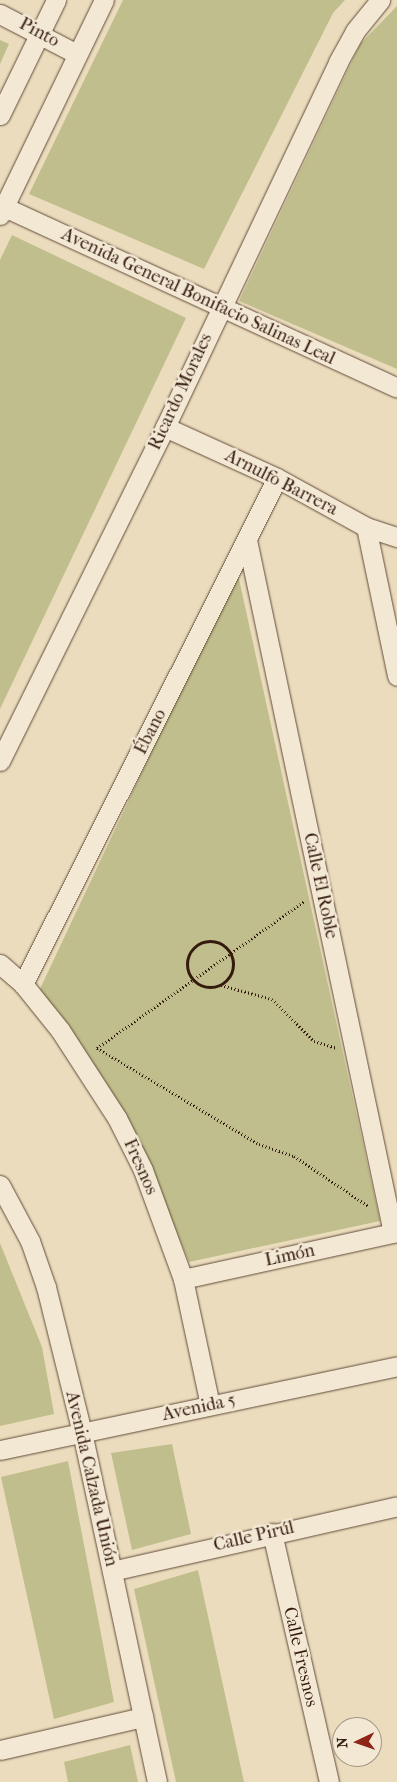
<!DOCTYPE html>
<html>
<head>
<meta charset="utf-8">
<style>
	body { margin:0 }
	#map { position:relative; width:397px; height:1782px; overflow:hidden; background:#ebdcbd; font-family:"IM FELL French Canon",serif }
	div>[style] { position:absolute }
	.green>* { inset:0; background:#c0be8c }
	.path>* { height:3px; margin-top:-1.5px; transform-origin:0; background:repeating-linear-gradient(90deg,#351b0e 0 1px,transparent 0 3.5px) }
	.path>.ring { margin:-1.5px; padding:0; box-sizing:content-box; background:none; border:3px solid #351b0e; border-radius:50% }
	.roads { filter:drop-shadow(0 0 1px #624b3a) drop-shadow(0 0 1px #624b3a) }
	.minor>* { height:19px; margin:-9.5px; padding:0 9.5px; transform-origin:9.5px; border-radius:9.5px; background:#f2e8d4 }
	span { translate:-50% -50%; white-space:nowrap; text-align:center; line-height:1.15; -webkit-text-stroke:5px #f2e8d4; paint-order:stroke }
	.street-label { font-size:18px; color:#351b0e }
	.north { position:absolute; left:332px; top:1717px; width:50px; height:50px; box-sizing:border-box; background:#f2e8d4; border:1px solid #a69685; border-radius:50%; rotate:267deg; font-size:14px; font-weight:700; line-height:20px; text-align:center; color:#351b0e }
	.north::after { content:''; display:block; margin:auto; width:18px; height:22px; background:#8f2418; clip-path:polygon(50% 0,100% 100%,50% 72%,0 100%) }
</style>
</head>
<body>
<div id="map">
	<div class="green">
		<i style="clip-path:polygon(123px 0,345px 0,333px 13px,204px 269px,29px 194px)"></i>
		<i style="clip-path:polygon(397px 6px,397px 369px,239px 301px,360px 44px)"></i>
		<i style="clip-path:polygon(0 40px,9px 44px,0 64px)"></i>
		<i style="clip-path:polygon(12px 235px,186px 318px,0 709px,0 260px)"></i>
		<i style="clip-path:polygon(237px 570px,380px 1221px,189px 1262px,154px 1177px,39px 991px)"></i>
		<i style="clip-path:polygon(0 1243px,42px 1347px,54px 1414px,0 1426px)"></i>
		<i style="clip-path:polygon(172px 1444px,191px 1534px,132px 1550px,111px 1453px)"></i>
		<i style="clip-path:polygon(68px 1461px,114px 1702px,54px 1719px,1px 1477px)"></i>
		<i style="clip-path:polygon(198px 1570px,244px 1782px,176px 1782px,134px 1589px)"></i>
		<i style="clip-path:polygon(130px 1745px,138px 1782px,68px 1782px,64px 1762px)"></i>
	</div>
	<div class="path">
		<i class="ring" style="left:187px;top:941px;width:43px;height:43px"></i>
		<i style="left:221px;top:985px;width:53px;rotate:15.4deg"></i>
		<i style="left:272px;top:999px;width:59px;rotate:45deg"></i>
		<i style="left:314px;top:1041px;width:24px;rotate:17deg"></i>
		<i style="left:97px;top:1048px;width:188px;rotate:30.7deg"></i>
		<i style="left:259px;top:1144px;width:37px;rotate:19deg"></i>
		<i style="left:294px;top:1156px;width:89px;rotate:34deg"></i>
		<i style="left:97px;top:1048px;width:255px;rotate:-35.3deg"></i>
	</div>
	<div class="roads">
		<div class="minor">
			<i style="left:0;top:14px;width:87px;rotate:27.5deg"></i>
			<i style="left:0;top:115px;width:128px;rotate:-64deg"></i>
			<i style="left:0;top:205px;width:437px;rotate:24.7deg"></i>
			<i style="left:0;top:215px;width:239px;rotate:-64.2deg"></i>
			<i style="left:165px;top:427px;width:123px;rotate:24.5deg"></i>
			<i style="left:277px;top:478px;width:102px;rotate:28.8deg"></i>
			<i style="left:366px;top:527px;width:33px;rotate:18deg"></i>
			<i style="left:366px;top:527px;width:152px;rotate:78.2deg"></i>
			<i style="left:247px;top:540px;width:708px;rotate:78.1deg"></i>
			<i style="left:0;top:761px;width:373px;rotate:-63.7deg"></i>
			<i style="left:165px;top:427px;width:404px;rotate:-64.6deg"></i>
			<i style="left:338px;top:62px;width:35px;rotate:-61deg"></i>
			<i style="left:355px;top:31px;width:40px;rotate:-51deg"></i>
			<i style="left:0;top:964px;width:30px;rotate:41deg"></i>
			<i style="left:23px;top:984px;width:59px;rotate:51.2deg"></i>
			<i style="left:60px;top:1030px;width:105px;rotate:57.1deg"></i>
			<i style="left:117px;top:1118px;width:58px;rotate:63.4deg"></i>
			<i style="left:143px;top:1170px;width:116px;rotate:69.8deg"></i>
			<i style="left:183px;top:1279px;width:129px;rotate:77.9deg"></i>
			<i style="left:23px;top:984px;width:566px;rotate:-63.34deg"></i>
			<i style="left:0;top:1185px;width:64px;rotate:61.8deg"></i>
			<i style="left:30px;top:1241px;width:49px;rotate:70.8deg"></i>
			<i style="left:46px;top:1287px;width:149px;rotate:76.1deg"></i>
			<i style="left:82px;top:1432px;width:358px;rotate:77.9deg"></i>
			<i style="left:183px;top:1279px;width:219px;rotate:-12.4deg"></i>
			<i style="left:0;top:1450px;width:406px;rotate:-11.9deg"></i>
			<i style="left:272px;top:1533px;width:255px;rotate:77.1deg"></i>
			<i style="left:112px;top:1571px;width:292px;rotate:-12.8deg"></i>
			<i style="left:0;top:1750px;width:147px;rotate:-13deg"></i>
		</div>
	</div>
	<div class="street-label">
		<span style="left:39px;top:33px;rotate:28deg">Pinto</span>
		<span style="left:198px;top:297px;rotate:25deg">Avenida General Bonifacio Salinas Leal</span>
		<span style="left:181px;top:392px;rotate:-65deg">Ricardo Morales</span>
		<span style="left:281px;top:483px;rotate:27deg">Arnulfo Barrera</span>
		<span style="left:151px;top:732px;rotate:-63deg">Ébano</span>
		<span style="left:320px;top:886px;rotate:78deg">Calle El Roble</span>
		<span style="left:140px;top:1167px;rotate:66deg">Fresnos</span>
		<span style="left:290px;top:1256px;rotate:-12deg">Limón</span>
		<span style="left:199px;top:1408px;rotate:-12deg">Avenida 5</span>
		<span style="left:91px;top:1479px;rotate:77deg">Avenida Calzada Unión</span>
		<span style="left:254px;top:1537px;rotate:-13deg">Calle Pirúl</span>
		<span style="left:300px;top:1657px;rotate:77deg">Calle Fresnos</span>
	</div>
	<div class="north">N</div>
</div>
</body>
</html>
